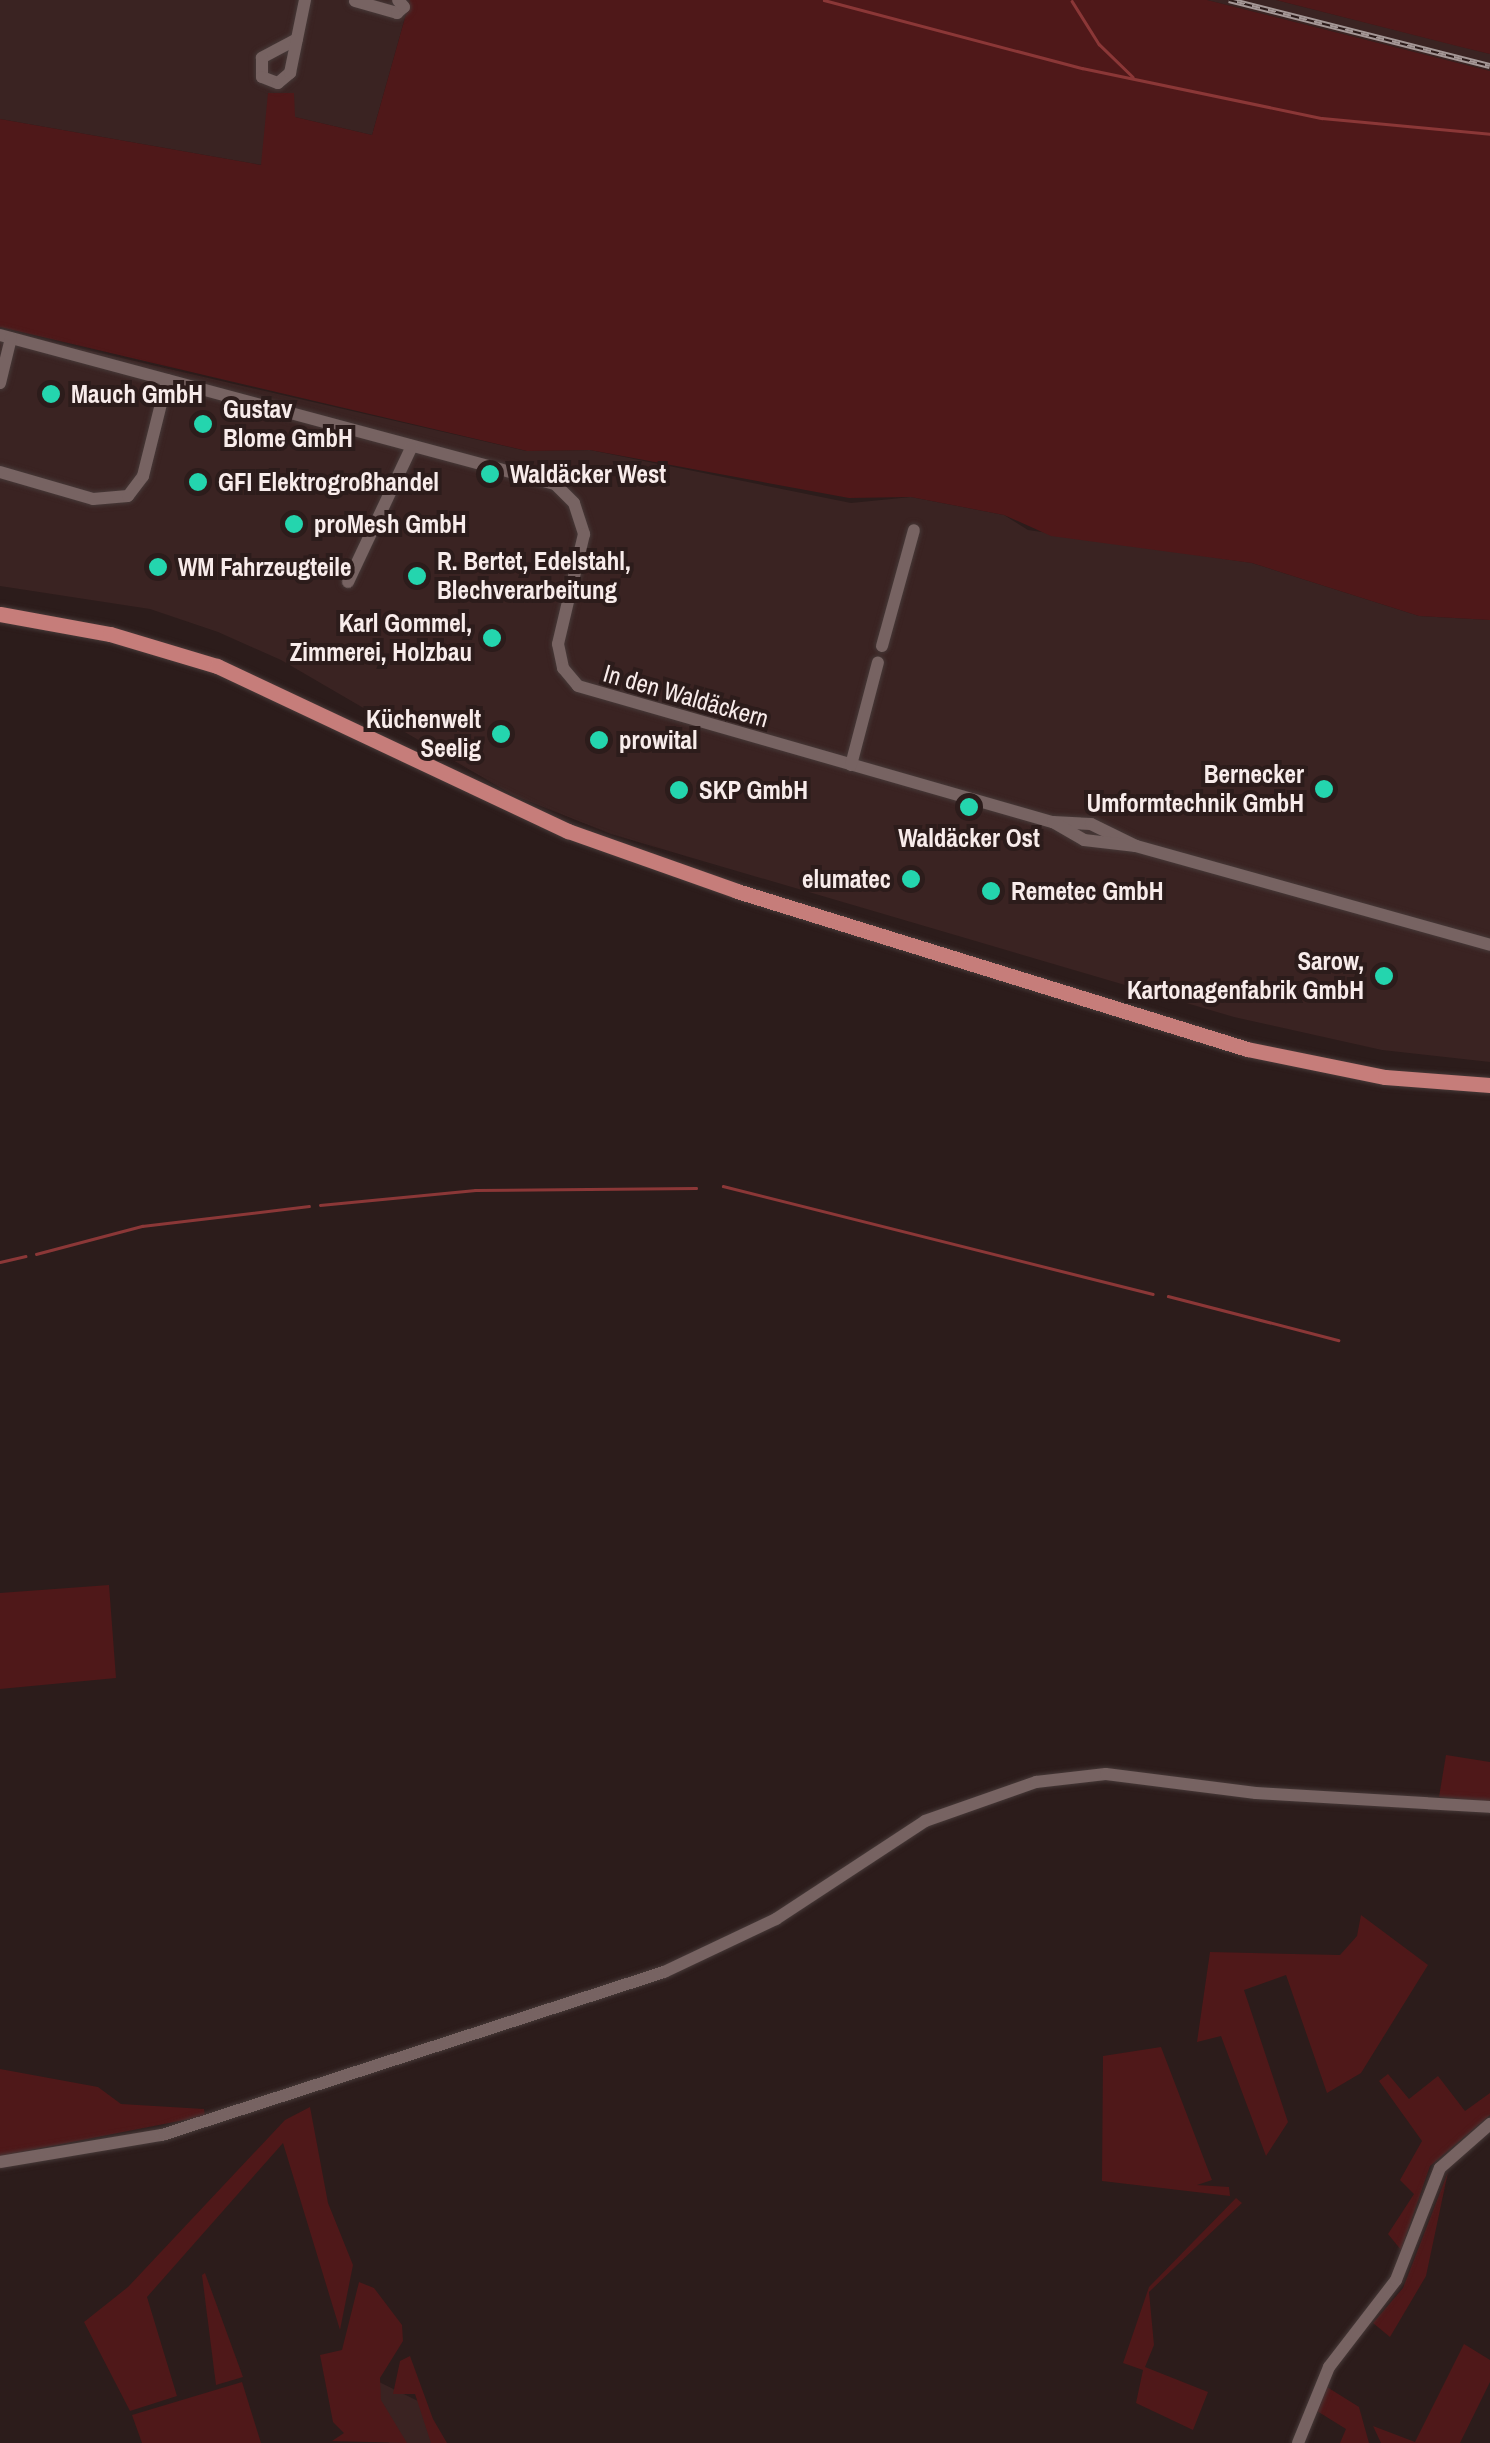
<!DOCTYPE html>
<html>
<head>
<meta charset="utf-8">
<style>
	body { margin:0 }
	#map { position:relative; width:1490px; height:2443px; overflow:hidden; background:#2c1c1b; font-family:"Archivo Narrow",sans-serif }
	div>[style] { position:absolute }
	.built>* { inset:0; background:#3a2322 }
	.green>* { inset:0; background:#4f1819 }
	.stream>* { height:2.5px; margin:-1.25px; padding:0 1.25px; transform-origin:1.25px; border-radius:1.25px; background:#8b3737 }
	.roads { filter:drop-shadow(0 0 2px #463938) drop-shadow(0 0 2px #463938) }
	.minor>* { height:12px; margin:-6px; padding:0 6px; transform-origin:6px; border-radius:6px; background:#776362 }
	.major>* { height:15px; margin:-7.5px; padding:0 7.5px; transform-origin:7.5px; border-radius:7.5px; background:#c67d7a }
	.rail>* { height:6px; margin-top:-3px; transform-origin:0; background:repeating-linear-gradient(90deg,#2c1c1b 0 8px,#a49796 0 16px); box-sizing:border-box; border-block:2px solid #a49796 }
	.dots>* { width:28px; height:28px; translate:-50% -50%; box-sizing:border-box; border:5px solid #2c1c1b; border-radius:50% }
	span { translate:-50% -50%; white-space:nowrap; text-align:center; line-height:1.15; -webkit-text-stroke:8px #2c1c1b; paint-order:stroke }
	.poi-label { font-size:25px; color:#f8eceb; font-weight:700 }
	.left { translate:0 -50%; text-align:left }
	.right { translate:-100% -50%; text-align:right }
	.street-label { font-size:25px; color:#f8eceb }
</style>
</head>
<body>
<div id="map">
	<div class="built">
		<i style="clip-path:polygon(0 0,410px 0,372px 135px,295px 117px,262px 165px,0 119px)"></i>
		<i style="clip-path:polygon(1207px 0,1276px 0,1490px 54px,1490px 71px)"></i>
		<i style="clip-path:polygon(0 330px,526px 451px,590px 450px,851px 503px,911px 497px,1004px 515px,1028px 530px,1252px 563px,1419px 616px,1490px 620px,1490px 1062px,1382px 1050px,1234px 1017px,611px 834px,513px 795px,281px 660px,218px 632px,150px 609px,0 586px)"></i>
		<i style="clip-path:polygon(377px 2381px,420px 2402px,434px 2443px,389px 2443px,378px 2422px)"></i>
	</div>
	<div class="green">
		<i style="clip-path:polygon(410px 0,1207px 0,1490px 71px,1490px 620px,1419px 616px,1252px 563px,1051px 536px,1004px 515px,911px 497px,849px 498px,590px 450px,527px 451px,0 327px,0 119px,261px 165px,268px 93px,294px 93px,295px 117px,372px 135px)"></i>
		<i style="clip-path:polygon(1276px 0,1490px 0,1490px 54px,1461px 47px)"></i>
		<i style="clip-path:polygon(109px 1585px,116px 1678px,0 1689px,0 1593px)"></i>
		<i style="clip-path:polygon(1446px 1755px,1490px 1762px,1490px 1802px,1439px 1797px)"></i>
		<i style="clip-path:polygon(1361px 1915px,1428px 1965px,1361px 2073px,1327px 2093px,1286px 1975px,1244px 1990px,1288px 2122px,1266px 2156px,1221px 2036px,1197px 2042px,1210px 1952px,1340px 1955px,1357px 1936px)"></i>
		<i style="clip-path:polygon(1161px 2047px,1212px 2180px,1197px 2185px,1229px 2187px,1230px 2196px,1102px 2181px,1103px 2056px)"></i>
		<i style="clip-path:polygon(0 2069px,98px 2087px,121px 2104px,204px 2109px,205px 2116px,0 2156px)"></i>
		<i style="clip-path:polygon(1388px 2074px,1409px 2099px,1438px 2076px,1465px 2111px,1490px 2093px,1490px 2115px,1430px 2166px,1401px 2250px,1388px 2234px,1414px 2194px,1400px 2180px,1422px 2141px,1379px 2081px)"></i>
		<i style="clip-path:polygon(310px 2107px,328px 2203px,353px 2265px,340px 2330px,283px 2143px,147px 2297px,177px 2396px,130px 2411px,84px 2322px,128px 2287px,285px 2120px)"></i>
		<i style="clip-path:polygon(1448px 2172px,1426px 2276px,1390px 2337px,1373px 2323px,1403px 2288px)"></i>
		<i style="clip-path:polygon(1236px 2198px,1242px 2203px,1149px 2292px,1154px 2345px,1145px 2367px,1208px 2392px,1193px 2430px,1136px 2403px,1143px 2370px,1123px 2363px,1149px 2287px)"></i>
		<i style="clip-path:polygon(205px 2273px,243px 2377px,216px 2385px,202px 2275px)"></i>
		<i style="clip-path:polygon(359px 2282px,374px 2288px,402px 2325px,403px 2341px,380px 2378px,381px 2400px,407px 2443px,332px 2441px,344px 2433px,333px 2422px,320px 2355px,342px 2350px)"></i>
		<i style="clip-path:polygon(1464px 2344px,1490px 2360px,1490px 2382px,1460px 2443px,1381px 2443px,1373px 2426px,1415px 2442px)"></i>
		<i style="clip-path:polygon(410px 2356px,433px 2419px,447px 2443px,431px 2443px,415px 2394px,393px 2394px,400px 2361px)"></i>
		<i style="clip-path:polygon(242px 2382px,261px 2443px,142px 2443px,132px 2415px)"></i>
		<i style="clip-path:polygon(1327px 2387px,1359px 2407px,1369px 2443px,1340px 2443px,1346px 2429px,1317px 2411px)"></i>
	</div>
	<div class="stream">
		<i style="left:824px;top:0;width:267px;rotate:14.8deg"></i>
		<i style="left:1082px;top:68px;width:245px;rotate:11.8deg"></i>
		<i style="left:1322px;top:118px;width:169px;rotate:5.4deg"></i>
		<i style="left:1072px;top:1px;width:51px;rotate:57.9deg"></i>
		<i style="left:1099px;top:44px;width:47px;rotate:44.1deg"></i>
		<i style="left:723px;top:1186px;width:443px;rotate:14.1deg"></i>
		<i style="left:320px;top:1205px;width:156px;rotate:-5.5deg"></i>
		<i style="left:475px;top:1190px;width:221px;rotate:-0.5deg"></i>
		<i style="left:36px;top:1254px;width:110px;rotate:-14.8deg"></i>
		<i style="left:142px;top:1226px;width:168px;rotate:-6.8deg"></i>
		<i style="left:0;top:1262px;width:26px;rotate:-13deg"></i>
		<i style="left:1168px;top:1296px;width:176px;rotate:14.5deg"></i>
	</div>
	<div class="roads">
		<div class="minor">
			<i style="left:355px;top:1px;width:44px;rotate:15.9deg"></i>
			<i style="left:397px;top:13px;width:9px;rotate:-41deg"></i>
			<i style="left:404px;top:7px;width:9px;rotate:-131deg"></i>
			<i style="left:297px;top:39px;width:40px;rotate:152deg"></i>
			<i style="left:262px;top:58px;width:19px;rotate:90deg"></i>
			<i style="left:262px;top:77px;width:17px;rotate:21deg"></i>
			<i style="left:278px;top:83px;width:16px;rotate:-40deg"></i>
			<i style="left:290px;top:73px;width:75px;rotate:-78.4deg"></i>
			<i style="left:0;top:335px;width:575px;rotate:15.03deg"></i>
			<i style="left:555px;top:484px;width:27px;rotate:45deg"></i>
			<i style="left:574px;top:503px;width:33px;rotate:72deg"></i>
			<i style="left:584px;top:534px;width:113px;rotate:103.3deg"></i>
			<i style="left:558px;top:644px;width:25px;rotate:78deg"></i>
			<i style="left:563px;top:668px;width:23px;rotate:50deg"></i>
			<i style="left:578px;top:686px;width:494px;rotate:16deg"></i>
			<i style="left:1053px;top:822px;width:38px;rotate:3deg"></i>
			<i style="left:1091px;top:824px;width:50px;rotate:26.1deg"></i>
			<i style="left:0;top:383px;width:46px;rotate:-76.3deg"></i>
			<i style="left:0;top:472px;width:97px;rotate:16.2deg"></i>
			<i style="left:93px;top:499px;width:35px;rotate:-5deg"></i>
			<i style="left:128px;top:496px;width:25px;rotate:-53deg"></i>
			<i style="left:143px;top:476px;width:99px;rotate:-76deg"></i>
			<i style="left:348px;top:582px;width:150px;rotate:-64.8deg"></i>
			<i style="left:882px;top:646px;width:120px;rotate:-74.6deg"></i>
			<i style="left:851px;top:765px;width:106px;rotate:-75.3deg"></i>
			<i style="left:1053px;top:822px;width:36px;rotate:30deg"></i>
			<i style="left:1084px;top:840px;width:52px;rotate:6.6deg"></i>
			<i style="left:1136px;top:846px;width:368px;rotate:15.6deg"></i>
			<i style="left:0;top:2162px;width:164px;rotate:-9.5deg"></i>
			<i style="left:162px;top:2135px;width:528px;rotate:-17.99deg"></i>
			<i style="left:664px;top:1972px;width:124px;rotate:-25.3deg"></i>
			<i style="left:776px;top:1919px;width:178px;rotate:-33.3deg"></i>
			<i style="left:925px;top:1821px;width:118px;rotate:-19.4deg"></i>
			<i style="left:1036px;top:1782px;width:70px;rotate:-6.5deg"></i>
			<i style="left:1106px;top:1774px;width:151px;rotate:7.2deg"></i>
			<i style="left:1256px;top:1793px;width:234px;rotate:3.4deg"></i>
			<i style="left:1298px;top:2443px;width:82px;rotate:-67.8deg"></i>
			<i style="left:1329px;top:2367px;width:110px;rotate:-52.4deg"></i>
			<i style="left:1396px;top:2280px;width:120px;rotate:-68.6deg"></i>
			<i style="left:1440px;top:2168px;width:67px;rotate:-41.3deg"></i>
		</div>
		<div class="major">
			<i style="left:0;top:614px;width:112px;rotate:10.3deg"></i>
			<i style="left:110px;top:634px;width:112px;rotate:16.7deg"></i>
			<i style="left:217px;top:666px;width:388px;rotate:25.2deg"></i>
			<i style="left:568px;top:831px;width:179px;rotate:19.5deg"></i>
			<i style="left:737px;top:891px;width:534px;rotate:17.21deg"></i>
			<i style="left:1247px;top:1049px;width:141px;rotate:11.5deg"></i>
			<i style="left:1385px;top:1077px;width:105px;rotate:4.4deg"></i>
		</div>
	</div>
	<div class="rail">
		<i style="left:1229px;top:0;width:269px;rotate:14.2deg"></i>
	</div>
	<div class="dots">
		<i style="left:51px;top:394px;background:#24d5ae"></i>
		<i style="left:203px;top:424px;background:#24d5ae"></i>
		<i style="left:490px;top:474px;background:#24d5ae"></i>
		<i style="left:198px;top:482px;background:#24d5ae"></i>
		<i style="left:294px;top:524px;background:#24d5ae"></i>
		<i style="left:158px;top:567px;background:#24d5ae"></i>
		<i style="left:417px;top:576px;background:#24d5ae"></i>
		<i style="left:492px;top:638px;background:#24d5ae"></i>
		<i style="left:501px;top:734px;background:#24d5ae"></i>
		<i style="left:599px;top:740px;background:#24d5ae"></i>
		<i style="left:1324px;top:789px;background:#24d5ae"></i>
		<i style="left:679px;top:790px;background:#24d5ae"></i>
		<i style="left:969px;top:807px;background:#24d5ae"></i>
		<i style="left:911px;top:879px;background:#24d5ae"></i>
		<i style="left:991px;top:891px;background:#24d5ae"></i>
		<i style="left:1384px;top:976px;background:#24d5ae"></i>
	</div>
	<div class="poi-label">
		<span class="left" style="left:71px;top:394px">Mauch GmbH</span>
		<span class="left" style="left:223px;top:424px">Gustav<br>Blome GmbH</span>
		<span class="left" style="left:510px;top:474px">Waldäcker West</span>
		<span class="left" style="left:218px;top:482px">GFI Elektrogroßhandel</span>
		<span class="left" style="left:314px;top:524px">proMesh GmbH</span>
		<span class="left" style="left:437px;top:576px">R. Bertet, Edelstahl,<br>Blechverarbeitung</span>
		<span class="left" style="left:178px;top:567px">WM Fahrzeugteile</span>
		<span class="right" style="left:472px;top:638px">Karl Gommel,<br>Zimmerei, Holzbau</span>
		<span class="right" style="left:481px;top:734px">Küchenwelt<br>Seelig</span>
		<span class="left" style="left:619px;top:740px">prowital</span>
		<span class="right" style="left:1304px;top:789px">Bernecker<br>Umformtechnik GmbH</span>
		<span class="left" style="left:699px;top:790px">SKP GmbH</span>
		<span style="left:969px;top:838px">Waldäcker Ost</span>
		<span class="right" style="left:891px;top:879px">elumatec</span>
		<span class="left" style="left:1011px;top:891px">Remetec GmbH</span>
		<span class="right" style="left:1364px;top:976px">Sarow,<br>Kartonagenfabrik GmbH</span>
	</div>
	<div class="street-label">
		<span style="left:686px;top:696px;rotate:16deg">In den Waldäckern</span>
	</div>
</div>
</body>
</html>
